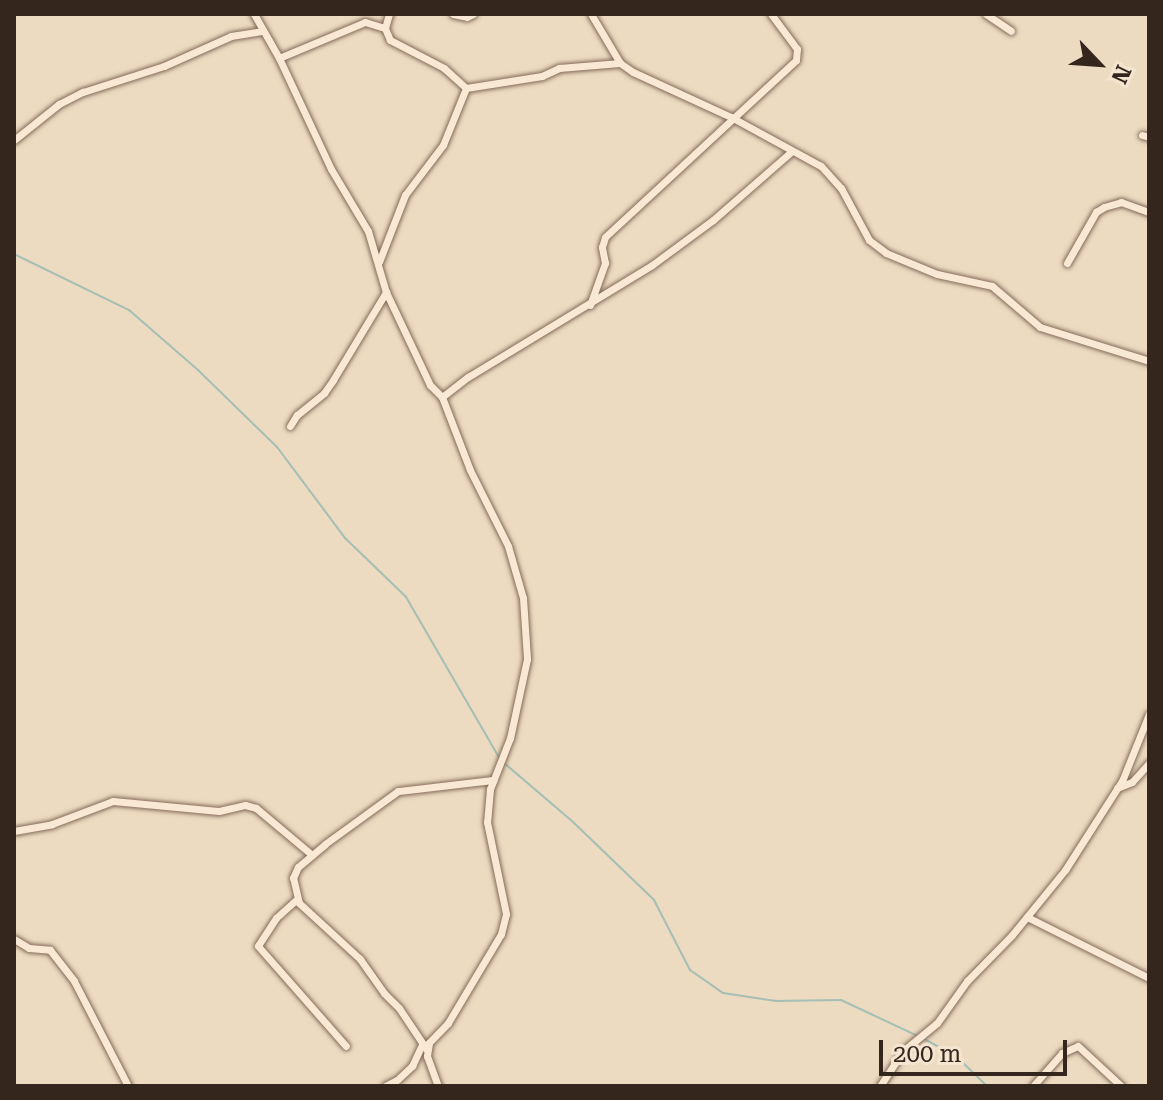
<!DOCTYPE html>
<html>
<head>
<meta charset="utf-8">
<style>
	body { margin:0 }
	#map { position:relative; width:1163px; height:1100px; overflow:hidden; background:#ecdac1; font-family:"Roboto Serif",serif }
	div>[style] { position:absolute }
	.stream>* { height:2px; margin:-1px; padding:0 1px; transform-origin:1px; border-radius:1px; background:#a4bfb3 }
	.roads { filter:drop-shadow(0 0 2px #856b59) drop-shadow(0 0 2px #856b59) }
	.minor>* { height:7px; margin:-3.5px; padding:0 3.5px; transform-origin:3.5px; border-radius:3.5px; background:#f8e8d4 }
	span { translate:-50% -50%; white-space:nowrap; text-align:center; line-height:1.15; -webkit-text-stroke:6px #f4e5d1; paint-order:stroke }
	.frame { position:absolute; inset:0; border:16px solid #35261d; pointer-events:none }
	.north { position:absolute; left:1059px; top:24px; width:80px; height:80px; -webkit-text-stroke:6px #f4e5d1; paint-order:stroke; rotate:115deg; font-size:22px; font-weight:700; line-height:32px; text-align:center; color:#35261d }
	.north::after { content:''; display:block; margin:auto; width:28px; height:36px; background:#35261d; clip-path:polygon(50% 0,100% 100%,50% 72%,0 100%) }
	.scale { position:absolute; left:879px; top:1040px; width:188px; height:36px; box-sizing:border-box; border:4px solid #35261d; border-top:0; padding-left:10px; font-size:24px; line-height:28px; white-space:nowrap; color:#35261d; -webkit-text-stroke:6px #f4e5d1; paint-order:stroke }
</style>
</head>
<body>
<div id="map">
	<div class="stream">
		<i style="left:14px;top:254px;width:128px;rotate:26deg"></i>
		<i style="left:129px;top:310px;width:91px;rotate:41deg"></i>
		<i style="left:198px;top:370px;width:110px;rotate:44.3deg"></i>
		<i style="left:277px;top:447px;width:114px;rotate:53.2deg"></i>
		<i style="left:345px;top:538px;width:85px;rotate:44deg"></i>
		<i style="left:406px;top:597px;width:187px;rotate:59.9deg"></i>
		<i style="left:504px;top:763px;width:89px;rotate:40.5deg"></i>
		<i style="left:572px;top:821px;width:114px;rotate:43.9deg"></i>
		<i style="left:654px;top:900px;width:79px;rotate:62.8deg"></i>
		<i style="left:690px;top:970px;width:40px;rotate:34.9deg"></i>
		<i style="left:723px;top:993px;width:54px;rotate:8.6deg"></i>
		<i style="left:776px;top:1001px;width:65px;rotate:-0.9deg"></i>
		<i style="left:841px;top:1000px;width:85px;rotate:25.1deg"></i>
		<i style="left:924px;top:1039px;width:36px;rotate:28deg"></i>
		<i style="left:956px;top:1056px;width:43px;rotate:44.1deg"></i>
	</div>
	<div class="roads">
		<div class="minor">
			<i style="left:254px;top:14px;width:51px;rotate:60.4deg"></i>
			<i style="left:279px;top:58px;width:123px;rotate:64.9deg"></i>
			<i style="left:331px;top:169px;width:72px;rotate:59.2deg"></i>
			<i style="left:368px;top:231px;width:64px;rotate:73.6deg"></i>
			<i style="left:386px;top:292px;width:103px;rotate:64.7deg"></i>
			<i style="left:430px;top:385px;width:17px;rotate:45deg"></i>
			<i style="left:442px;top:397px;width:78px;rotate:69deg"></i>
			<i style="left:470px;top:470px;width:85px;rotate:63.4deg"></i>
			<i style="left:508px;top:546px;width:54px;rotate:73.9deg"></i>
			<i style="left:523px;top:598px;width:61px;rotate:86.2deg"></i>
			<i style="left:527px;top:659px;width:81px;rotate:102.1deg"></i>
			<i style="left:510px;top:738px;width:55px;rotate:111.4deg"></i>
			<i style="left:490px;top:789px;width:33px;rotate:95deg"></i>
			<i style="left:487px;top:822px;width:94px;rotate:78.3deg"></i>
			<i style="left:506px;top:914px;width:21px;rotate:104deg"></i>
			<i style="left:501px;top:934px;width:104px;rotate:120.8deg"></i>
			<i style="left:448px;top:1023px;width:28px;rotate:134deg"></i>
			<i style="left:429px;top:1043px;width:13px;rotate:99deg"></i>
			<i style="left:427px;top:1056px;width:32px;rotate:70deg"></i>
			<i style="left:453px;top:14px;width:14px;rotate:12deg"></i>
			<i style="left:467px;top:17px;width:7px;rotate:-27deg"></i>
			<i style="left:591px;top:14px;width:57px;rotate:59.4deg"></i>
			<i style="left:620px;top:63px;width:16px;rotate:35deg"></i>
			<i style="left:633px;top:72px;width:108px;rotate:24.7deg"></i>
			<i style="left:731px;top:117px;width:102px;rotate:28.6deg"></i>
			<i style="left:821px;top:166px;width:30px;rotate:48deg"></i>
			<i style="left:841px;top:188px;width:59px;rotate:61.7deg"></i>
			<i style="left:869px;top:240px;width:21px;rotate:37deg"></i>
			<i style="left:886px;top:253px;width:55px;rotate:22.4deg"></i>
			<i style="left:937px;top:274px;width:56px;rotate:12.3deg"></i>
			<i style="left:992px;top:286px;width:63px;rotate:40.5deg"></i>
			<i style="left:1040px;top:327px;width:114px;rotate:17.3deg"></i>
			<i style="left:986px;top:14px;width:30px;rotate:34deg"></i>
			<i style="left:279px;top:58px;width:93px;rotate:-22.7deg"></i>
			<i style="left:365px;top:22px;width:21px;rotate:17deg"></i>
			<i style="left:466px;top:88px;width:77px;rotate:-9deg"></i>
			<i style="left:542px;top:76px;width:19px;rotate:-25deg"></i>
			<i style="left:559px;top:68px;width:61px;rotate:-4.7deg"></i>
			<i style="left:1142px;top:135px;width:7px;rotate:16deg"></i>
			<i style="left:14px;top:140px;width:58px;rotate:-38.7deg"></i>
			<i style="left:59px;top:104px;width:27px;rotate:-27deg"></i>
			<i style="left:83px;top:92px;width:85px;rotate:-17.8deg"></i>
			<i style="left:164px;top:66px;width:73px;rotate:-24.1deg"></i>
			<i style="left:231px;top:36px;width:31px;rotate:-9deg"></i>
			<i style="left:379px;top:262px;width:72px;rotate:-68.8deg"></i>
			<i style="left:405px;top:195px;width:63px;rotate:-52.8deg"></i>
			<i style="left:443px;top:145px;width:61px;rotate:-68deg"></i>
			<i style="left:466px;top:88px;width:30px;rotate:-138deg"></i>
			<i style="left:444px;top:68px;width:61px;rotate:-152.6deg"></i>
			<i style="left:390px;top:40px;width:13px;rotate:-113deg"></i>
			<i style="left:385px;top:28px;width:15px;rotate:-74deg"></i>
			<i style="left:1067px;top:263px;width:59px;rotate:-60.4deg"></i>
			<i style="left:1096px;top:212px;width:9px;rotate:-32deg"></i>
			<i style="left:1104px;top:207px;width:18px;rotate:-16deg"></i>
			<i style="left:1121px;top:202px;width:30px;rotate:20deg"></i>
			<i style="left:590px;top:305px;width:45px;rotate:-70.3deg"></i>
			<i style="left:605px;top:263px;width:16px;rotate:-101deg"></i>
			<i style="left:602px;top:247px;width:10px;rotate:-73deg"></i>
			<i style="left:605px;top:237px;width:260px;rotate:-42.8deg"></i>
			<i style="left:796px;top:60px;width:11px;rotate:-85deg"></i>
			<i style="left:797px;top:49px;width:44px;rotate:-126.6deg"></i>
			<i style="left:442px;top:397px;width:33px;rotate:-38deg"></i>
			<i style="left:468px;top:377px;width:215px;rotate:-31.3deg"></i>
			<i style="left:652px;top:265px;width:76px;rotate:-36.4deg"></i>
			<i style="left:713px;top:220px;width:105px;rotate:-41.1deg"></i>
			<i style="left:290px;top:426px;width:13px;rotate:-58deg"></i>
			<i style="left:297px;top:415px;width:35px;rotate:-39deg"></i>
			<i style="left:324px;top:393px;width:16px;rotate:-55deg"></i>
			<i style="left:333px;top:380px;width:103px;rotate:-58.9deg"></i>
			<i style="left:1117px;top:788px;width:16px;rotate:-22deg"></i>
			<i style="left:1132px;top:782px;width:25px;rotate:-48deg"></i>
			<i style="left:14px;top:831px;width:39px;rotate:-10deg"></i>
			<i style="left:52px;top:824px;width:65px;rotate:-20.7deg"></i>
			<i style="left:113px;top:801px;width:106px;rotate:5.4deg"></i>
			<i style="left:219px;top:811px;width:27px;rotate:-13deg"></i>
			<i style="left:245px;top:805px;width:11px;rotate:15deg"></i>
			<i style="left:256px;top:808px;width:73px;rotate:40deg"></i>
			<i style="left:297px;top:899px;width:28px;rotate:138deg"></i>
			<i style="left:276px;top:918px;width:33px;rotate:123deg"></i>
			<i style="left:258px;top:946px;width:133px;rotate:48.7deg"></i>
			<i style="left:1027px;top:917px;width:136px;rotate:26.6deg"></i>
			<i style="left:14px;top:939px;width:17px;rotate:31deg"></i>
			<i style="left:29px;top:948px;width:21px;rotate:5deg"></i>
			<i style="left:50px;top:950px;width:39px;rotate:52deg"></i>
			<i style="left:74px;top:981px;width:118px;rotate:62.8deg"></i>
			<i style="left:427px;top:1050px;width:50px;rotate:-123.7deg"></i>
			<i style="left:399px;top:1008px;width:21px;rotate:-135deg"></i>
			<i style="left:384px;top:993px;width:42px;rotate:-125.2deg"></i>
			<i style="left:360px;top:959px;width:83px;rotate:-137.4deg"></i>
			<i style="left:299px;top:903px;width:26px;rotate:-103deg"></i>
			<i style="left:293px;top:878px;width:12px;rotate:-66deg"></i>
			<i style="left:298px;top:867px;width:35px;rotate:-40deg"></i>
			<i style="left:325px;top:844px;width:90px;rotate:-36deg"></i>
			<i style="left:398px;top:791px;width:96px;rotate:-6.6deg"></i>
			<i style="left:385px;top:1086px;width:13px;rotate:-27deg"></i>
			<i style="left:397px;top:1080px;width:21px;rotate:-43deg"></i>
			<i style="left:412px;top:1066px;width:23px;rotate:-65deg"></i>
			<i style="left:880px;top:1086px;width:42px;rotate:-56.7deg"></i>
			<i style="left:903px;top:1051px;width:44px;rotate:-39.5deg"></i>
			<i style="left:937px;top:1023px;width:52px;rotate:-54.5deg"></i>
			<i style="left:967px;top:981px;width:64px;rotate:-45.6deg"></i>
			<i style="left:1012px;top:935px;width:84px;rotate:-50.8deg"></i>
			<i style="left:1065px;top:870px;width:106px;rotate:-57.4deg"></i>
			<i style="left:1122px;top:781px;width:72px;rotate:-68.1deg"></i>
			<i style="left:1033px;top:1086px;width:44px;rotate:-48.7deg"></i>
			<i style="left:1062px;top:1053px;width:17px;rotate:-24deg"></i>
			<i style="left:1078px;top:1046px;width:59px;rotate:42.9deg"></i>
		</div>
	</div>
	<div class="frame"></div>
	<div class="north">N</div>
	<div class="scale">200 m</div>
</div>
</body>
</html>
